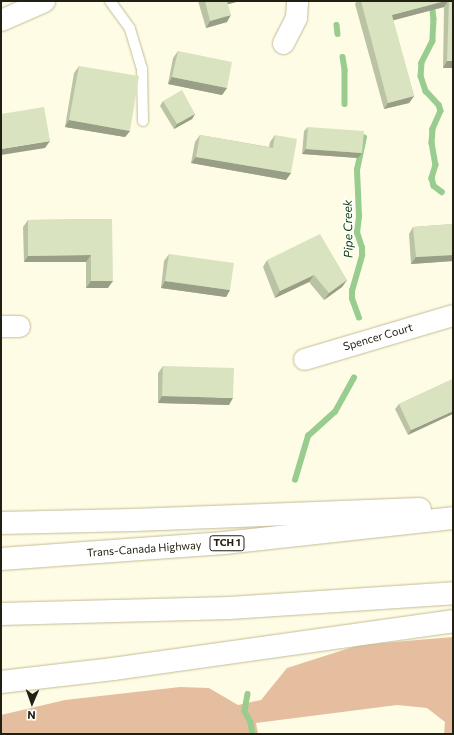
<!DOCTYPE html>
<html>
<head>
<meta charset="utf-8">
<style>
	body { margin:0 }
	#map { position:relative; width:454px; height:735px; overflow:hidden; background:#fffce5; font-family:Commissioner,sans-serif }
	div>[style] { position:absolute }
	.green>* { inset:0; background:#e5be9f }
	.stream>* { height:5.5px; margin:-2.75px; padding:0 2.75px; transform-origin:2.75px; border-radius:2.75px; background:#99cc8f }
	.roads { filter:drop-shadow(0 0 1px #c2bc98) drop-shadow(0 0 1px #c2bc98) }
	.service>* { height:10px; margin:-5px; padding:0 5px; transform-origin:5px; border-radius:5px; background:#fff }
	.minor>* { height:21px; margin:-10.5px; padding:0 10.5px; transform-origin:10.5px; border-radius:10.5px; background:#fff }
	.motorway>* { height:22px; margin:-11px; padding:0 11px; transform-origin:11px; border-radius:11px; background:#fff }
	.wall>* { inset:0; background:#bbc3a5 }
	.shaded-wall>* { inset:0; background:#989f86 }
	.building>* { inset:0; background:#d9e3c0 }
	span { translate:-50% -50%; white-space:nowrap; text-align:center; line-height:1.15; -webkit-text-stroke:3px #fff; paint-order:stroke }
	.shield-label span { padding:1px 3px; background:#fff; border:1px solid; border-radius:3px; -webkit-text-stroke-width:0 }
	.shield-label { font-size:10px; color:#222012; font-weight:700 }
	.street-label { font-size:11px; color:#222012 }
	.water-label { font-size:12px; color:#083c00; font-style:italic }
	.frame { position:absolute; inset:0; border:2px solid #222012; pointer-events:none }
	.north { position:absolute; left:12px; top:683px; width:40px; height:40px; -webkit-text-stroke:3px #fff; paint-order:stroke; rotate:182deg; font-size:11px; font-weight:700; line-height:16px; text-align:center; color:#222012 }
	.north::after { content:''; display:block; margin:auto; width:14px; height:18px; background:#222012; clip-path:polygon(50% 0,100% 100%,50% 72%,0 100%) }
</style>
</head>
<body>
<div id="map">
	<div class="green">
		<i style="clip-path:polygon(453px 637px,453px 734px,444px 734px,445px 722px,427px 708px,397px 705px,256px 723px,258px 734px,1px 734px,1px 715px,65px 700px,180px 687px,209px 688px,238px 705px,261px 700px,287px 668px,359px 645px)"></i>
	</div>
	<div class="stream">
		<i style="left:432px;top:1px;width:18px;rotate:84deg"></i>
		<i style="left:434px;top:19px;width:22px;rotate:93deg"></i>
		<i style="left:433px;top:41px;width:25px;rotate:117deg"></i>
		<i style="left:422px;top:63px;width:13px;rotate:94deg"></i>
		<i style="left:421px;top:76px;width:16px;rotate:72deg"></i>
		<i style="left:426px;top:91px;width:19px;rotate:47deg"></i>
		<i style="left:439px;top:105px;width:6px;rotate:72deg"></i>
		<i style="left:441px;top:111px;width:20px;rotate:114deg"></i>
		<i style="left:433px;top:129px;width:14px;rotate:94deg"></i>
		<i style="left:432px;top:143px;width:22px;rotate:80deg"></i>
		<i style="left:436px;top:165px;width:14px;rotate:107deg"></i>
		<i style="left:432px;top:178px;width:8px;rotate:76deg"></i>
		<i style="left:434px;top:186px;width:10px;rotate:37deg"></i>
		<i style="left:337px;top:25px;width:9px;rotate:84deg"></i>
		<i style="left:343px;top:57px;width:13px;rotate:81deg"></i>
		<i style="left:345px;top:70px;width:34px;rotate:90deg"></i>
		<i style="left:359px;top:318px;width:20px;rotate:-110deg"></i>
		<i style="left:352px;top:299px;width:8px;rotate:-90deg"></i>
		<i style="left:352px;top:291px;width:37px;rotate:-74deg"></i>
		<i style="left:362px;top:255px;width:7px;rotate:-90deg"></i>
		<i style="left:362px;top:248px;width:16px;rotate:-108deg"></i>
		<i style="left:357px;top:233px;width:17px;rotate:-83deg"></i>
		<i style="left:359px;top:216px;width:46px;rotate:-92.5deg"></i>
		<i style="left:357px;top:170px;width:33px;rotate:-78deg"></i>
		<i style="left:295px;top:480px;width:46px;rotate:-73.5deg"></i>
		<i style="left:308px;top:436px;width:36px;rotate:-42deg"></i>
		<i style="left:335px;top:412px;width:39px;rotate:-61deg"></i>
		<i style="left:248px;top:694px;width:17px;rotate:100deg"></i>
		<i style="left:245px;top:711px;width:13px;rotate:63deg"></i>
		<i style="left:251px;top:723px;width:11px;rotate:80deg"></i>
	</div>
	<div class="roads">
		<div class="service">
			<i style="left:110px;top:1px;width:34px;rotate:54deg"></i>
			<i style="left:130px;top:29px;width:42px;rotate:73.3deg"></i>
			<i style="left:142px;top:69px;width:52px;rotate:88.9deg"></i>
		</div>
		<div class="minor">
			<i style="left:1px;top:20px;width:47px;rotate:-23.8deg"></i>
			<i style="left:283px;top:43px;width:29px;rotate:-63deg"></i>
			<i style="left:296px;top:17px;width:16px;rotate:-86deg"></i>
			<i style="left:1px;top:326px;width:18px"></i>
			<i style="left:304px;top:359px;width:155px;rotate:-16.5deg"></i>
		</div>
		<div class="motorway">
			<i style="left:1px;top:523px;width:133px;rotate:-1.3deg"></i>
			<i style="left:134px;top:520px;width:286px;rotate:-2.2deg"></i>
			<i style="left:1px;top:559px;width:224px;rotate:-4.1deg"></i>
			<i style="left:224px;top:543px;width:230px;rotate:-6.2deg"></i>
			<i style="left:1px;top:614px;width:229px;rotate:-1.5deg"></i>
			<i style="left:230px;top:608px;width:224px;rotate:-3.8deg"></i>
			<i style="left:1px;top:682px;width:113px;rotate:-6.6deg"></i>
			<i style="left:113px;top:669px;width:343px;rotate:-8deg"></i>
		</div>
	</div>
	<div class="wall">
		<i style="clip-path:polygon(198px 1px,240px 1px,228px 4px,227px 22px,206px 28px)"></i>
		<i style="clip-path:polygon(357px 1px,453px 1px,453px 68px,443px 68px,444px 7px,393px 20px,414px 96px,409px 103px,384px 109px,355px 4px)"></i>
		<i style="clip-path:polygon(178px 51px,227px 88px,222px 95px,168px 84px,173px 58px)"></i>
		<i style="clip-path:polygon(79px 66px,130px 131px,125px 137px,65px 127px,74px 73px)"></i>
		<i style="clip-path:polygon(163px 101px,195px 114px,192px 119px,174px 129px,160px 106px)"></i>
		<i style="clip-path:polygon(308px 127px,362px 153px,358px 158px,302px 154px,304px 131px)"></i>
		<i style="clip-path:polygon(200px 135px,269px 147px,270px 142px,275px 135px,291px 173px,286px 180px,191px 163px,195px 142px)"></i>
		<i style="clip-path:polygon(112px 219px,108px 288px,86px 288px,86px 262px,24px 262px,23px 227px,28px 220px)"></i>
		<i style="clip-path:polygon(453px 224px,453px 261px,411px 264px,409px 234px,413px 227px)"></i>
		<i style="clip-path:polygon(169px 254px,230px 290px,226px 297px,161px 288px,164px 261px)"></i>
		<i style="clip-path:polygon(267px 260px,347px 280px,342px 287px,324px 300px,309px 282px,275px 298px,263px 267px)"></i>
		<i style="clip-path:polygon(163px 366px,229px 405px,158px 403px,158px 373px)"></i>
		<i style="clip-path:polygon(453px 379px,408px 435px,395px 409px,399px 404px)"></i>
	</div>
	<div class="shaded-wall">
		<i style="clip-path:polygon(225px 1px,240px 1px,222px 6px)"></i>
		<i style="clip-path:polygon(445px 1px,448px 1px,444px 7px,387px 22px,392px 15px)"></i>
		<i style="clip-path:polygon(231px 15px,227px 22px,206px 28px,210px 21px)"></i>
		<i style="clip-path:polygon(447px 61px,453px 61px,453px 68px,443px 68px)"></i>
		<i style="clip-path:polygon(172px 77px,227px 88px,222px 95px,168px 84px)"></i>
		<i style="clip-path:polygon(414px 96px,409px 103px,384px 109px,388px 103px)"></i>
		<i style="clip-path:polygon(195px 114px,192px 119px,174px 129px,177px 124px)"></i>
		<i style="clip-path:polygon(69px 120px,130px 131px,125px 137px,65px 127px)"></i>
		<i style="clip-path:polygon(50px 141px,45px 148px,1px 155px,1px 149px)"></i>
		<i style="clip-path:polygon(306px 149px,362px 153px,358px 158px,302px 154px)"></i>
		<i style="clip-path:polygon(196px 157px,291px 173px,286px 180px,191px 163px)"></i>
		<i style="clip-path:polygon(91px 255px,86px 262px,24px 262px,28px 256px)"></i>
		<i style="clip-path:polygon(453px 255px,453px 261px,411px 264px,416px 257px)"></i>
		<i style="clip-path:polygon(314px 275px,309px 282px,275px 298px,280px 291px)"></i>
		<i style="clip-path:polygon(347px 280px,342px 287px,324px 300px,329px 293px)"></i>
		<i style="clip-path:polygon(91px 281px,113px 281px,108px 288px,86px 288px)"></i>
		<i style="clip-path:polygon(165px 281px,230px 290px,226px 297px,161px 288px)"></i>
		<i style="clip-path:polygon(162px 396px,233px 398px,229px 405px,158px 403px)"></i>
		<i style="clip-path:polygon(453px 411px,453px 414px,408px 435px,411px 430px)"></i>
	</div>
	<div class="building">
		<i style="clip-path:polygon(205px 1px,227px 1px,231px 15px,210px 21px)"></i>
		<i style="clip-path:polygon(361px 1px,445px 1px,392px 15px,414px 96px,388px 103px)"></i>
		<i style="clip-path:polygon(449px 1px,453px 1px,453px 61px,447px 61px)"></i>
		<i style="clip-path:polygon(178px 51px,232px 62px,227px 88px,172px 77px)"></i>
		<i style="clip-path:polygon(79px 66px,139px 76px,130px 131px,69px 120px)"></i>
		<i style="clip-path:polygon(182px 90px,195px 114px,177px 124px,163px 101px)"></i>
		<i style="clip-path:polygon(44px 107px,50px 141px,1px 149px,1px 114px)"></i>
		<i style="clip-path:polygon(308px 127px,364px 131px,362px 153px,306px 149px)"></i>
		<i style="clip-path:polygon(200px 135px,273px 148px,275px 135px,297px 139px,291px 173px,196px 157px)"></i>
		<i style="clip-path:polygon(112px 219px,113px 281px,91px 281px,91px 255px,28px 256px,28px 220px)"></i>
		<i style="clip-path:polygon(453px 224px,453px 255px,416px 257px,413px 227px)"></i>
		<i style="clip-path:polygon(320px 234px,347px 280px,329px 293px,314px 275px,280px 291px,267px 260px)"></i>
		<i style="clip-path:polygon(169px 254px,234px 263px,230px 290px,165px 281px)"></i>
		<i style="clip-path:polygon(163px 366px,234px 368px,233px 398px,162px 396px)"></i>
		<i style="clip-path:polygon(453px 379px,453px 411px,411px 430px,399px 404px)"></i>
	</div>
	<div class="shield-label">
		<span style="left:227px;top:543px">TCH 1</span>
	</div>
	<div class="street-label">
		<span style="left:378px;top:337px;rotate:-16deg">Spencer Court</span>
		<span style="left:144px;top:549px;rotate:-4deg">Trans-Canada Highway</span>
	</div>
	<div class="water-label">
		<span style="left:348px;top:229px;rotate:-91deg">Pipe Creek</span>
	</div>
	<div class="frame"></div>
	<div class="north">N</div>
</div>
</body>
</html>
